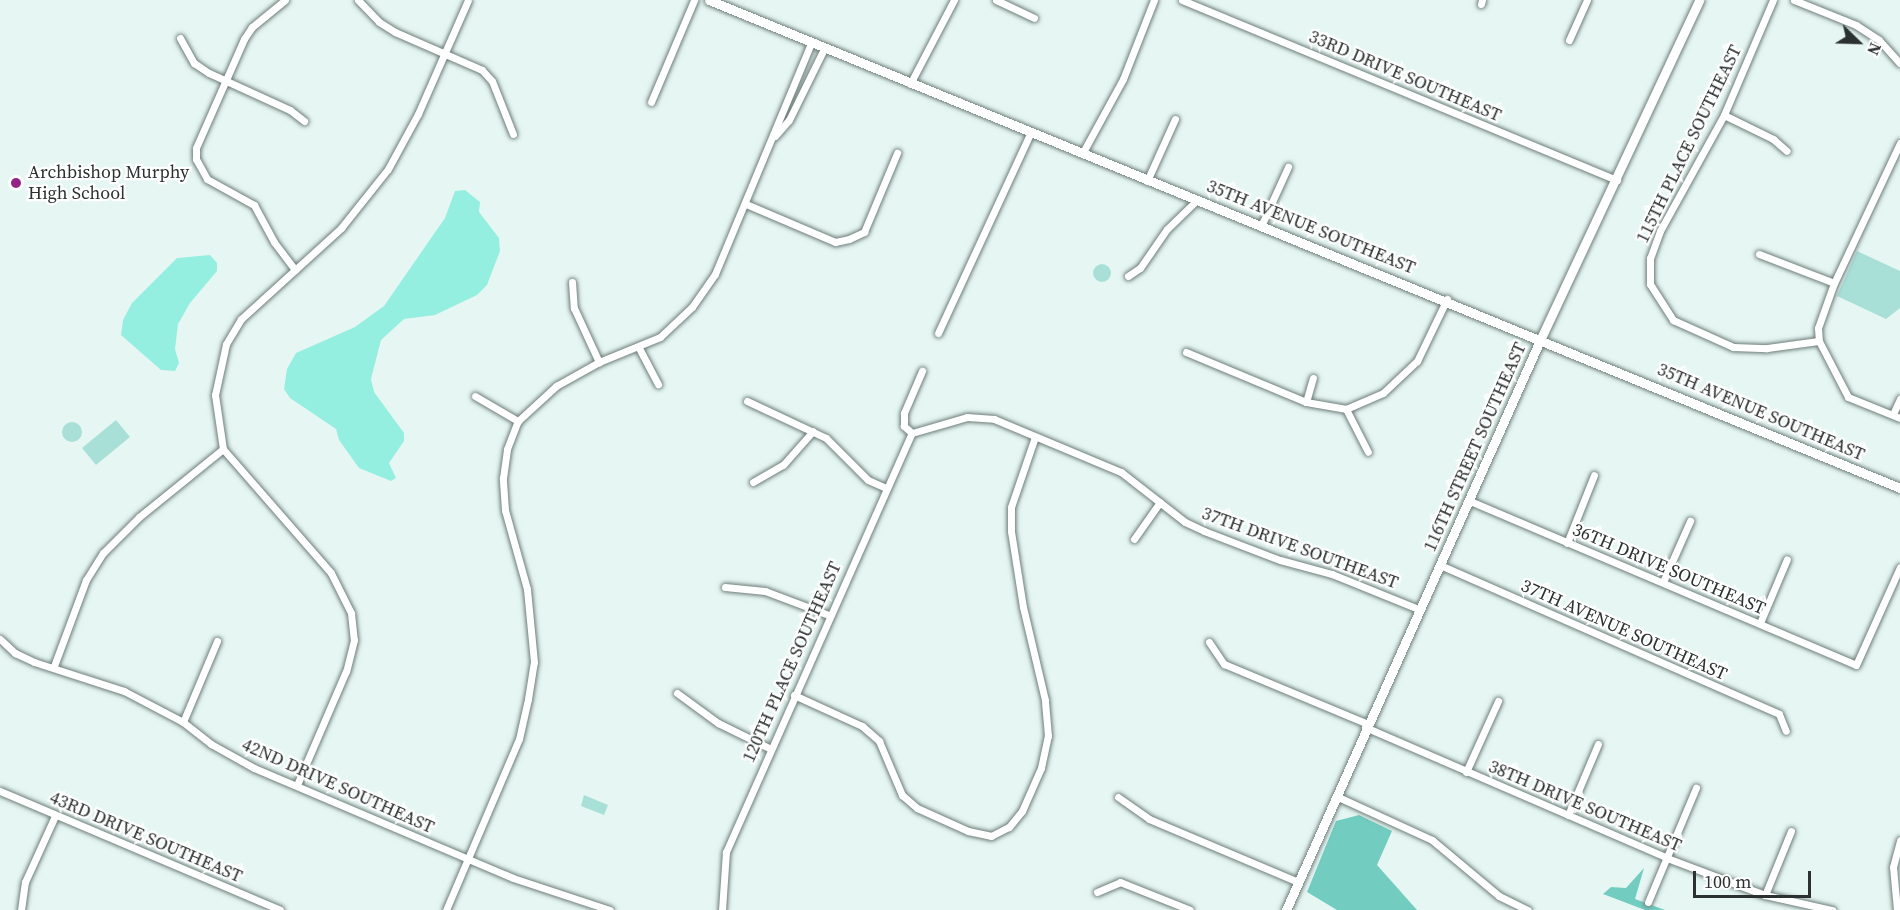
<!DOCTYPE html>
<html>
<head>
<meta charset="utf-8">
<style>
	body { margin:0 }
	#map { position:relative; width:1900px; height:910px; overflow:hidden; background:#e6f7f3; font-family:"Source Serif 4",serif }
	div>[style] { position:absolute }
	.green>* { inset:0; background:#a8e0d7 }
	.round { border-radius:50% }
	.forest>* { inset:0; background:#72cdc0 }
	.water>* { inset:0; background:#94efe1 }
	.roads { filter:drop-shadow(0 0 2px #6e7d7a) drop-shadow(0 0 2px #6e7d7a) }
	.minor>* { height:7px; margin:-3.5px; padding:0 3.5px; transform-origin:3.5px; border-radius:3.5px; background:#fff }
	.tertiary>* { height:9px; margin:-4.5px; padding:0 4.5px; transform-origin:4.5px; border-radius:4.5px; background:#fff }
	.dots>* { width:16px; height:16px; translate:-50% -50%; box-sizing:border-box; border:3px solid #fff; border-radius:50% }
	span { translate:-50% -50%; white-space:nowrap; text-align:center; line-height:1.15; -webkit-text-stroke:4.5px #fff; paint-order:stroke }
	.street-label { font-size:18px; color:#2b3130 }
	.poi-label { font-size:18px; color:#2b3130 }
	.left { translate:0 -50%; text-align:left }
	.north { position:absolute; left:1828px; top:12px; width:60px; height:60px; -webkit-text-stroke:4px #fff; paint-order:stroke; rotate:113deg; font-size:16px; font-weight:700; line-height:24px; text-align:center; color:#2b3130 }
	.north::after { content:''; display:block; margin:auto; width:21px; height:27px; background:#2b3130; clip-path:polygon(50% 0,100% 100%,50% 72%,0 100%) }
	.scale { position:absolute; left:1693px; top:871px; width:118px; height:27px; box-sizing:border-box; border:3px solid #2b3130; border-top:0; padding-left:8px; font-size:18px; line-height:21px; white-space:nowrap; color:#2b3130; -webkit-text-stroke:4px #fff; paint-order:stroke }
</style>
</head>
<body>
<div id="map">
	<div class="green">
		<i style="clip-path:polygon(1857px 251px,1900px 271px,1900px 308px,1886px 319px,1837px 296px)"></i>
		<i class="round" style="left:1093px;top:264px;width:18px;height:18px"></i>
		<i style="clip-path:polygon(116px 420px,130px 437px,96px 465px,82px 448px)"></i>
		<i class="round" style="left:62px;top:422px;width:20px;height:20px"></i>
		<i style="clip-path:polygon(584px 795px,608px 805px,604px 815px,581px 806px)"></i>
	</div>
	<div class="forest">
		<i style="clip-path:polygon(1359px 815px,1392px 831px,1377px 865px,1417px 910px,1337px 910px,1307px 892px,1336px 821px)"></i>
		<i style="clip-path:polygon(1644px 868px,1635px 899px,1665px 910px,1645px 910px,1603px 894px,1611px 887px,1626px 888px)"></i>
	</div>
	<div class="water">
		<i style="clip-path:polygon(465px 190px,480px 202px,479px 212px,499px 238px,500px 251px,487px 285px,477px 295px,435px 315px,404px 319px,381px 340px,371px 379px,374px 392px,404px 433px,404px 441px,389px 463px,396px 478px,391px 481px,359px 468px,339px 440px,336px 429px,290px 398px,284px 389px,287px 369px,296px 353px,355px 327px,384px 306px,445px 218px,455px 191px)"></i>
		<i style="clip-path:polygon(210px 255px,217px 263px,217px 271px,190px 303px,178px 324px,175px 349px,179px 363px,175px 371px,161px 370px,121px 335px,123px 320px,132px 303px,177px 258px)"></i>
	</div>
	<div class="roads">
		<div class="minor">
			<i style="left:285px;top:0;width:43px;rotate:140.7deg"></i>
			<i style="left:252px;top:27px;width:14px;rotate:124deg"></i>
			<i style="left:244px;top:39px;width:119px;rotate:113.8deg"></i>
			<i style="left:196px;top:148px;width:11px;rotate:90deg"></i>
			<i style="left:196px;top:159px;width:23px;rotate:61deg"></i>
			<i style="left:207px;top:179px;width:54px;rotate:29deg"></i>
			<i style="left:254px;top:205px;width:42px;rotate:61.6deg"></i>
			<i style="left:274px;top:242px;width:35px;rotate:53deg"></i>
			<i style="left:358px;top:0;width:30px;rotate:46deg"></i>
			<i style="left:379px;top:22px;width:19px;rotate:32deg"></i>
			<i style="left:395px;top:32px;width:95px;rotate:23.6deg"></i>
			<i style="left:482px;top:70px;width:15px;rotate:48deg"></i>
			<i style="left:492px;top:81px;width:57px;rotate:68.4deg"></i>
			<i style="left:996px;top:0;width:42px;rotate:25.3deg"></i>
			<i style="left:1182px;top:0;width:471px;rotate:22.5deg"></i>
			<i style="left:1773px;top:0;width:125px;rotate:113.1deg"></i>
			<i style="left:1724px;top:115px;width:132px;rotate:118.9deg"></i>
			<i style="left:1660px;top:231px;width:29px;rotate:110deg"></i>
			<i style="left:1650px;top:258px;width:26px;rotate:90deg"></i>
			<i style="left:1650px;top:284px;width:43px;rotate:57.4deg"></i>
			<i style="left:1673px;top:320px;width:66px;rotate:24.2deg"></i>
			<i style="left:1733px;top:347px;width:34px;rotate:2deg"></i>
			<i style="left:1767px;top:348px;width:52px;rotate:-7.7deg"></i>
			<i style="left:1794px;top:0;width:67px;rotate:22deg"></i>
			<i style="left:1856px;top:25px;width:27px;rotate:33deg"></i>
			<i style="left:1879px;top:40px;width:31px;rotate:48deg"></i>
			<i style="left:1481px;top:4px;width:4px;rotate:-76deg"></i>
			<i style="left:180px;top:38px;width:29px;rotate:61deg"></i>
			<i style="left:194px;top:63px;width:18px;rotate:34deg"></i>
			<i style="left:209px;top:73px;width:89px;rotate:24.6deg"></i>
			<i style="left:290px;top:110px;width:18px;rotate:38deg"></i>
			<i style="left:1569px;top:40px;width:44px;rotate:-65.8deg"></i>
			<i style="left:910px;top:84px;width:95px;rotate:-62.4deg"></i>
			<i style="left:651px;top:102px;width:111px;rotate:-67.1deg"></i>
			<i style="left:1724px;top:115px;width:55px;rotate:26.1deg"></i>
			<i style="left:1773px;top:139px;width:18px;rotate:41deg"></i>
			<i style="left:775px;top:136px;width:21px;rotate:-49deg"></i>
			<i style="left:789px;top:120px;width:79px;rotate:-63.8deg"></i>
			<i style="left:1900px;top:143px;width:155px;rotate:115.2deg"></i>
			<i style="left:1834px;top:283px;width:48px;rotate:109.6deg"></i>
			<i style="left:1818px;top:328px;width:13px;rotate:86deg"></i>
			<i style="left:1819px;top:341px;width:63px;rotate:62.6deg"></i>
			<i style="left:1848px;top:397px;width:56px;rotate:22deg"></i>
			<i style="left:1082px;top:154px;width:85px;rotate:-61.3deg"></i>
			<i style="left:1123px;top:79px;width:85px;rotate:-68.6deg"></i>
			<i style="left:1147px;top:181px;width:68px;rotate:-65.7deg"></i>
			<i style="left:746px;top:204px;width:97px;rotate:23.1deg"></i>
			<i style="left:835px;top:242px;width:14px;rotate:-12deg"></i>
			<i style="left:849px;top:239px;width:17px;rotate:-25deg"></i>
			<i style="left:864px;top:232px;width:86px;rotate:-67.3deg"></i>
			<i style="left:1262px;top:224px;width:63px;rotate:-65.5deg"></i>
			<i style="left:1759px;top:254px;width:80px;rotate:21.1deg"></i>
			<i style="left:1128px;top:276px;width:14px;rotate:-34deg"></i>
			<i style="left:1140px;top:268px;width:47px;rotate:-55.3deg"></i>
			<i style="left:1167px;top:229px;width:42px;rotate:-44deg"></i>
			<i style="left:572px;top:282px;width:26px;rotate:86deg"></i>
			<i style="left:574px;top:308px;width:60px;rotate:65.2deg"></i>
			<i style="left:938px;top:333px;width:219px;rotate:-65.2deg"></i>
			<i style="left:639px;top:348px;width:41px;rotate:62.2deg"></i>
			<i style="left:1186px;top:352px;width:130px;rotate:22.6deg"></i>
			<i style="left:1306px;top:402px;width:41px;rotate:9.9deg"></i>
			<i style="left:1346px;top:409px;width:40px;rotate:-23.4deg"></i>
			<i style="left:1383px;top:393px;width:47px;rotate:-43.3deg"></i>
			<i style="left:1417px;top:361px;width:69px;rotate:-64.2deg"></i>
			<i style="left:475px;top:396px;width:50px;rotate:30.2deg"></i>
			<i style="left:747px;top:401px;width:87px;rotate:25.1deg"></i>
			<i style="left:826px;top:438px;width:59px;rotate:45deg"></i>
			<i style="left:868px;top:480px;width:20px;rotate:24deg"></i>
			<i style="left:1306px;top:402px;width:25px;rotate:-74deg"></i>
			<i style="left:1346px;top:409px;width:48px;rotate:62.9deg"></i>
			<i style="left:1893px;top:414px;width:17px;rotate:-65deg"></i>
			<i style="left:912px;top:433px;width:57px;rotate:-16.2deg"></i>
			<i style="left:967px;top:417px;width:27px;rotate:4deg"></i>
			<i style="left:994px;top:419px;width:138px;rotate:22.7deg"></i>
			<i style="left:1121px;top:472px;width:81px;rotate:38deg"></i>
			<i style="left:1185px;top:522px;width:21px;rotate:25deg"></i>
			<i style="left:1204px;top:531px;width:81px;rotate:20.9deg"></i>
			<i style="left:1280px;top:560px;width:54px;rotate:15.1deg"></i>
			<i style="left:1332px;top:574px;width:93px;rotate:22.1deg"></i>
			<i style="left:912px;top:433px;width:11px;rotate:-139deg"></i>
			<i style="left:904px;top:426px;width:13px;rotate:-90deg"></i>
			<i style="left:904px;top:413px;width:46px;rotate:-66.8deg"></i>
			<i style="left:223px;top:449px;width:164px;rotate:48.9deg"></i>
			<i style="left:331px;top:573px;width:45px;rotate:63.4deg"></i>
			<i style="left:351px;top:613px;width:27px;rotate:84deg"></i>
			<i style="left:354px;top:640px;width:32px;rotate:104deg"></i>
			<i style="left:346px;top:671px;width:124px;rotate:113.3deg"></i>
			<i style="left:753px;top:482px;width:34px;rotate:-30deg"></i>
			<i style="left:783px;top:465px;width:45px;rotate:-48.6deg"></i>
			<i style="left:1470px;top:501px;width:419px;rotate:23deg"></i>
			<i style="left:1856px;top:665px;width:107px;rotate:-65.8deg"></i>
			<i style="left:1134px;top:539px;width:45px;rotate:-54.9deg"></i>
			<i style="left:1567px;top:543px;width:73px;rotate:-68.3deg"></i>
			<i style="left:1440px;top:565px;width:370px;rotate:23.7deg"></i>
			<i style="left:1779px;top:714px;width:18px;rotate:68deg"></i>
			<i style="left:1663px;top:582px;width:67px;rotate:-66.1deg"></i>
			<i style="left:725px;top:587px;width:40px;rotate:5.7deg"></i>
			<i style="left:765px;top:591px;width:68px;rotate:20.6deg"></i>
			<i style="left:1760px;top:623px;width:69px;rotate:-67.1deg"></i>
			<i style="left:0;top:639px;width:21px;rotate:43deg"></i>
			<i style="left:15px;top:653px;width:21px;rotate:25deg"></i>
			<i style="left:34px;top:662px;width:95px;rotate:17.9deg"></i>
			<i style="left:124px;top:691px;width:67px;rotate:27.7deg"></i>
			<i style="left:183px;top:722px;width:36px;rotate:38deg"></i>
			<i style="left:211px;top:744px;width:49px;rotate:29.2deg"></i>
			<i style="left:254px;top:768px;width:281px;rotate:23deg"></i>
			<i style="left:513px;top:878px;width:102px;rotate:18.3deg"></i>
			<i style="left:1209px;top:642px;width:27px;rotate:56deg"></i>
			<i style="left:1224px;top:664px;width:154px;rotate:22.6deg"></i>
			<i style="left:54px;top:666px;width:92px;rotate:-69.6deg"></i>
			<i style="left:86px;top:580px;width:32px;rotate:-58deg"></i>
			<i style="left:103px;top:553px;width:51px;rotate:-45deg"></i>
			<i style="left:139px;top:517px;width:108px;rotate:-39deg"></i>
			<i style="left:223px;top:449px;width:55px;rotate:-98.4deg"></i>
			<i style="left:215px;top:395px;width:52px;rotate:-77.8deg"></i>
			<i style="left:226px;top:344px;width:29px;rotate:-59deg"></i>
			<i style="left:241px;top:319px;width:135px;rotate:-42.3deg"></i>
			<i style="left:341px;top:228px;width:75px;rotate:-51.5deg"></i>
			<i style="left:388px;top:169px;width:63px;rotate:-61.4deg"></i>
			<i style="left:418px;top:114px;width:124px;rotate:-66.3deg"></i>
			<i style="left:677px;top:693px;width:51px;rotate:36.2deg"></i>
			<i style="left:718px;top:723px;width:57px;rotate:26.1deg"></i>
			<i style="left:794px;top:695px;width:75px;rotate:24.5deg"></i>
			<i style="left:862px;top:726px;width:23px;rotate:41deg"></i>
			<i style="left:879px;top:741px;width:59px;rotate:66.9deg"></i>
			<i style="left:902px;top:795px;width:20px;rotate:41deg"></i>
			<i style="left:917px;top:808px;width:56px;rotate:24.3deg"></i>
			<i style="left:968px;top:831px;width:24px;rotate:12deg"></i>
			<i style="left:991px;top:836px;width:20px;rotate:-27deg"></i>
			<i style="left:1009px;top:827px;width:21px;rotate:-51deg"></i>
			<i style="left:1022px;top:811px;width:47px;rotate:-66.2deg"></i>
			<i style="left:1041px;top:768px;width:33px;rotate:-78deg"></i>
			<i style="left:1048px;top:736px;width:36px;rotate:-95deg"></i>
			<i style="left:1045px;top:700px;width:96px;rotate:-103.3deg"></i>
			<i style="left:1023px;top:607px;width:77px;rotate:-99deg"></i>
			<i style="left:1011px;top:531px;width:24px;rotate:-90deg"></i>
			<i style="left:1011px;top:507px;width:74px;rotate:-71.1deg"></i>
			<i style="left:183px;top:722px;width:88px;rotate:-67.2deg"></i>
			<i style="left:1365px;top:727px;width:329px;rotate:23.4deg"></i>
			<i style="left:1667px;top:858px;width:105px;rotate:20.7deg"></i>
			<i style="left:1765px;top:895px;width:69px;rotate:12.6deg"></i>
			<i style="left:1466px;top:772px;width:78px;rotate:-65.7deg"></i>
			<i style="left:0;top:791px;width:304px;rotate:23deg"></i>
			<i style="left:1336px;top:796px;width:106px;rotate:24.6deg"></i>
			<i style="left:1432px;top:840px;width:87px;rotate:39.9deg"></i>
			<i style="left:1499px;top:896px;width:32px;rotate:26deg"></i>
			<i style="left:1118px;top:797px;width:38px;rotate:35deg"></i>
			<i style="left:1149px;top:819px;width:162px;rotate:22.9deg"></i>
			<i style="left:1568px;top:815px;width:77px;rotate:-67.1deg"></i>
			<i style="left:1097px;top:892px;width:25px;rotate:-23deg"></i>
			<i style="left:1120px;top:882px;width:75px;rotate:21.8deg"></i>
			<i style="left:1765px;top:895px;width:69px;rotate:-67.9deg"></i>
			<i style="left:1648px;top:902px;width:124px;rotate:-67.2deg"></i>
			<i style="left:21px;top:910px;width:28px;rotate:-82deg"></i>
			<i style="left:25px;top:882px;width:72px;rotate:-65.6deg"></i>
			<i style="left:446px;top:910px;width:186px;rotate:-66.9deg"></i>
			<i style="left:519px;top:739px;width:41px;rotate:-77.3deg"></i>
			<i style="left:528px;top:699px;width:37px;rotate:-81deg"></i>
			<i style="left:534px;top:662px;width:73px;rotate:-95.5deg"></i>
			<i style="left:527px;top:589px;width:82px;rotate:-105.6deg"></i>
			<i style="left:505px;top:510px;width:32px;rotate:-94deg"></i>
			<i style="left:503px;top:478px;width:29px;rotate:-82deg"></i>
			<i style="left:507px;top:449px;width:30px;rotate:-69deg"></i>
			<i style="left:518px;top:421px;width:52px;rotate:-42.6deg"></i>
			<i style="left:556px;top:386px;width:49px;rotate:-29.2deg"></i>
			<i style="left:599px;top:362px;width:66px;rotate:-22.3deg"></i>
			<i style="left:660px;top:337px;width:44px;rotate:-43.2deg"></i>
			<i style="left:692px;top:307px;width:40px;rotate:-55.1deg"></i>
			<i style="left:715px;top:274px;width:250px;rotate:-67.4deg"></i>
			<i style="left:722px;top:910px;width:58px;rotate:-86.1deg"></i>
			<i style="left:726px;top:852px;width:458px;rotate:-66.1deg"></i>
			<i style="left:1897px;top:910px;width:43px;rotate:-95.3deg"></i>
			<i style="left:1893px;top:867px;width:28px;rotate:-75deg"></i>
		</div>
		<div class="tertiary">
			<i style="left:709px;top:0;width:1287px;rotate:22.28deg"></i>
			<i style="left:1286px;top:910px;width:626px;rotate:-65.97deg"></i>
			<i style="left:1541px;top:338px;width:373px;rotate:-64.9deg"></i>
		</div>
	</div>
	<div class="dots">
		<i style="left:16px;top:183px;background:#932485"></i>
	</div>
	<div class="street-label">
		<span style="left:1405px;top:76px;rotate:23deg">33RD DRIVE SOUTHEAST</span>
		<span style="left:1689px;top:144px;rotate:-64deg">115TH PLACE SOUTHEAST</span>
		<span style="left:1311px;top:227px;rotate:22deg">35TH AVENUE SOUTHEAST</span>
		<span style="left:1761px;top:412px;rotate:23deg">35TH AVENUE SOUTHEAST</span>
		<span style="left:1475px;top:447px;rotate:-66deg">116TH STREET SOUTHEAST</span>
		<span style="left:1300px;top:548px;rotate:20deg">37TH DRIVE SOUTHEAST</span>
		<span style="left:1669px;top:569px;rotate:23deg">36TH DRIVE SOUTHEAST</span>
		<span style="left:1624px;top:630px;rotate:24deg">37TH AVENUE SOUTHEAST</span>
		<span style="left:792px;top:662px;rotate:-66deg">120TH PLACE SOUTHEAST</span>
		<span style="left:338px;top:786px;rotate:24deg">42ND DRIVE SOUTHEAST</span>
		<span style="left:1585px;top:806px;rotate:23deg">38TH DRIVE SOUTHEAST</span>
		<span style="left:146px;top:837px;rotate:23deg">43RD DRIVE SOUTHEAST</span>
	</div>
	<div class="poi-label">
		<span class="left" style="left:28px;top:183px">Archbishop Murphy<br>High School</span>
	</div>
	<div class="north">N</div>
	<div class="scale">100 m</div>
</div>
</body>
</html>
